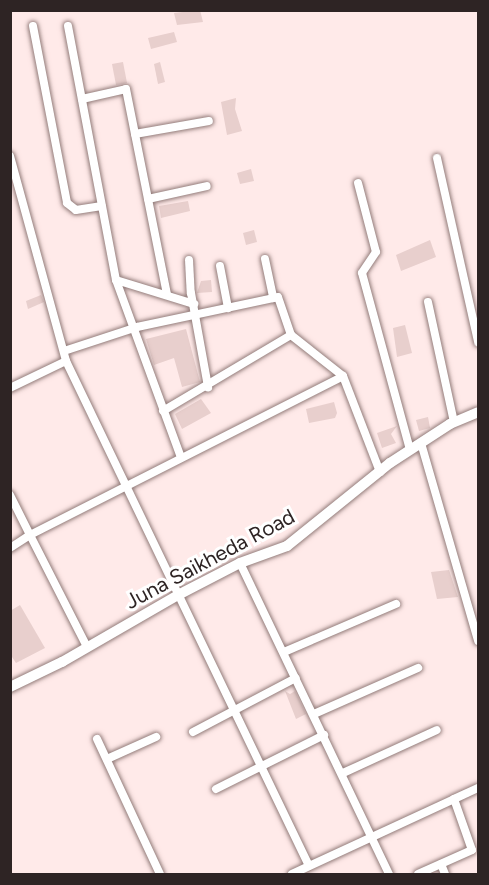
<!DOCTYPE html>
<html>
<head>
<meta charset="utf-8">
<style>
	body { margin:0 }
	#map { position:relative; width:489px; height:885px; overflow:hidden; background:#ffeae9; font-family:Figtree,sans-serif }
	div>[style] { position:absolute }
	.building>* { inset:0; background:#e8cfcd }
	.roads { filter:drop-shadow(0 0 2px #937c7a) drop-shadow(0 0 2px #937c7a) }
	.street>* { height:8px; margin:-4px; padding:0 4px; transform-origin:4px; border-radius:4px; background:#fff }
	.secondary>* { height:10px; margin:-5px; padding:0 5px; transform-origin:5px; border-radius:5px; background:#fff }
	span { translate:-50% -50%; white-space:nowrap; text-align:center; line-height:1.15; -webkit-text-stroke:6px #fff; paint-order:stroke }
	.street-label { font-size:21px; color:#2e2424 }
	.frame { position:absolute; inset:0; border:12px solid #2e2424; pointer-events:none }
</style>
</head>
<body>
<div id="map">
	<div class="building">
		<i style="clip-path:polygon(200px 10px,203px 22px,177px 25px,174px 13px)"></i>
		<i style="clip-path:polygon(174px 32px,177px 42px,151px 49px,148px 38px)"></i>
		<i style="clip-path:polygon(123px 62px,127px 83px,116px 85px,112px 64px)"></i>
		<i style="clip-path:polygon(160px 62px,165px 82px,158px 84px,154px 64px)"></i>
		<i style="clip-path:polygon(236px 98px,235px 109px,242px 131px,227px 135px,221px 102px)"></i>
		<i style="clip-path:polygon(251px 169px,254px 181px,240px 184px,237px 173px)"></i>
		<i style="clip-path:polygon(188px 201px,190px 211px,161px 218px,159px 206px)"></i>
		<i style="clip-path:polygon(254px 230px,257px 242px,246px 245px,243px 233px)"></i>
		<i style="clip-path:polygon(430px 240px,436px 257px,401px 271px,396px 255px)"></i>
		<i style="clip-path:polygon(211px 280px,212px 292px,197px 293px,201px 281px)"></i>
		<i style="clip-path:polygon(41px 295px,44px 302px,28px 309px,26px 301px)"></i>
		<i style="clip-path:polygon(405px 325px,412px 353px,397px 357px,393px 328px)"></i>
		<i style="clip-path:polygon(186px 329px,200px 382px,182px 387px,174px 358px,154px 365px,146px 339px)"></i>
		<i style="clip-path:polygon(201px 399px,211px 413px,182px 429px,175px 414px)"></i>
		<i style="clip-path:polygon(334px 402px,337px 413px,335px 418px,309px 423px,306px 409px)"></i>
		<i style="clip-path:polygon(428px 417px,430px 428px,419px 431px,416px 420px)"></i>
		<i style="clip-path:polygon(397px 426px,391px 434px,396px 443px,382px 448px,377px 433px)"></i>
		<i style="clip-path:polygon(449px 570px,458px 597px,437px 599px,431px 572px)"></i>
		<i style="clip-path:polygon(20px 605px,45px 648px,16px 663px,10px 654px,10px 611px)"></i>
		<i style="clip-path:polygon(285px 691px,290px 694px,295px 691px,306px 714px,296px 719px)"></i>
	</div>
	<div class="roads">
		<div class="street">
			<i style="left:33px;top:26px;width:180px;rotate:79.1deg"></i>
			<i style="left:67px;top:203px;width:11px;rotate:38deg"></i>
			<i style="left:76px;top:210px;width:26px;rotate:-9deg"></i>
			<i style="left:68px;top:26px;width:258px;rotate:79.3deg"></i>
			<i style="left:116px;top:280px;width:189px;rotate:69.9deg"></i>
			<i style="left:82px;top:99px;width:45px;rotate:-12.8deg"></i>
			<i style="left:126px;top:89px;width:210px;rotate:78.7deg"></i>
			<i style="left:135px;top:134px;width:75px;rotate:-10deg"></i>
			<i style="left:10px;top:156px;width:213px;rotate:74.7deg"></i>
			<i style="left:66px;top:361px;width:62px;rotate:154.3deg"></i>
			<i style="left:437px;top:158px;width:189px;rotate:77.4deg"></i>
			<i style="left:358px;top:183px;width:71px;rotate:75.4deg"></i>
			<i style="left:376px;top:252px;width:25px;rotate:124deg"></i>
			<i style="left:362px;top:273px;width:183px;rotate:74.8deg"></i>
			<i style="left:148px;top:199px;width:60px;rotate:-12.4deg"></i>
			<i style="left:265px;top:259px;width:40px;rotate:78deg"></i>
			<i style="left:189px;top:260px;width:33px;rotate:87deg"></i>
			<i style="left:191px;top:293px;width:96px;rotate:79.7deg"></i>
			<i style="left:220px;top:266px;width:43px;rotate:79.2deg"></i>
			<i style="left:116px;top:280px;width:82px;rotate:17.1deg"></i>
			<i style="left:428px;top:302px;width:123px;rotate:77.8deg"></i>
			<i style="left:64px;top:351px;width:77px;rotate:-18.2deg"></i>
			<i style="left:137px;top:327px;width:144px;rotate:-12deg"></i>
			<i style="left:278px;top:297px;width:40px;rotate:71.1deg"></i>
			<i style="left:291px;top:335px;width:66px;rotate:38.3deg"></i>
			<i style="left:343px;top:376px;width:103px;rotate:68.9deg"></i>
			<i style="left:66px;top:361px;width:560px;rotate:64.3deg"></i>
			<i style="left:163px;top:411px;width:149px;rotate:-30.7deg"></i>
			<i style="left:421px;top:443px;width:206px;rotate:73.9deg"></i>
			<i style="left:10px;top:495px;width:45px;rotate:63.4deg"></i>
			<i style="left:30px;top:535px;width:351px;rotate:-26.9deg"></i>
			<i style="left:10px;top:548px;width:24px;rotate:-33deg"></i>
			<i style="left:30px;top:535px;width:126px;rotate:63deg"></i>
			<i style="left:240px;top:563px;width:345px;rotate:64.4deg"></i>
			<i style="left:284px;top:652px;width:122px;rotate:-23.2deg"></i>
			<i style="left:314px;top:714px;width:114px;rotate:-23.9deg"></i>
			<i style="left:193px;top:732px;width:116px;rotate:-27.7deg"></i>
			<i style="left:97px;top:739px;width:149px;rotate:65deg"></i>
			<i style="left:107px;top:759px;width:54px;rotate:-24.2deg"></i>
			<i style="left:343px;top:773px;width:103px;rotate:-24.6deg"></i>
			<i style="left:216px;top:789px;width:121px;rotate:-26.6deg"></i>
			<i style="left:454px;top:799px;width:26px;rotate:-25deg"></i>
			<i style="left:441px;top:864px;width:11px;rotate:68deg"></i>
			<i style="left:292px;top:874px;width:179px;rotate:-24.8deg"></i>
			<i style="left:454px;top:799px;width:54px;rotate:70.6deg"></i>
			<i style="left:472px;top:850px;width:59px;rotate:156deg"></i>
		</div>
		<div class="secondary">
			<i style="left:10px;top:687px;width:58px;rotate:-25.7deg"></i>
			<i style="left:62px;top:662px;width:134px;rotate:-30deg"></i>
			<i style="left:178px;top:595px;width:70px;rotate:-27.3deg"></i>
			<i style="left:240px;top:563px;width:50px;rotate:-19.9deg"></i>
			<i style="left:287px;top:546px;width:132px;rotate:-38.9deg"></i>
			<i style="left:390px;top:463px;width:72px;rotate:-33deg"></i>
			<i style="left:450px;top:424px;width:30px;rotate:-23deg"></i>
		</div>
	</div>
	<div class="street-label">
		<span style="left:210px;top:559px;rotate:-28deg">Juna Saikheda Road</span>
	</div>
	<div class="frame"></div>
</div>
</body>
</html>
